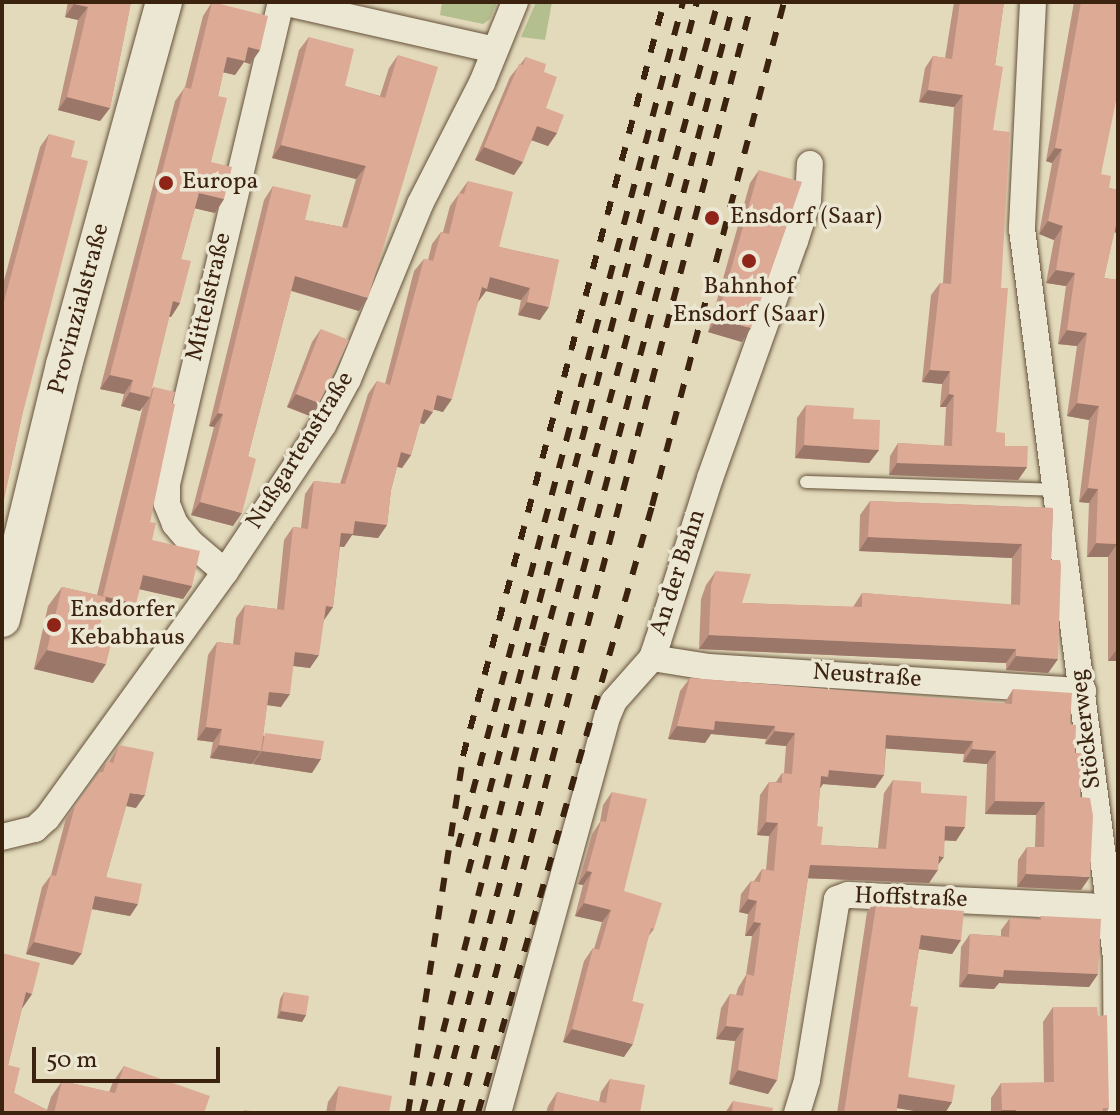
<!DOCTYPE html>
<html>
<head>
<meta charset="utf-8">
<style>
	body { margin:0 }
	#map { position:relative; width:1120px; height:1115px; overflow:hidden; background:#e2dabb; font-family:Vollkorn,serif }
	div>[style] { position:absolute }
	.green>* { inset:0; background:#b4bf8f }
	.roads { filter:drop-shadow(0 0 2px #66513b) drop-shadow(0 0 2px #66513b) }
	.service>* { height:12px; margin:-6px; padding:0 6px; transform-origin:6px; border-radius:6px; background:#ece7d3 }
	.minor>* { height:26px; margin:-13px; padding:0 13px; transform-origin:13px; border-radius:13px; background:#ece7d3 }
	.secondary>* { height:36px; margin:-18px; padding:0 18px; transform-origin:18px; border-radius:18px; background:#ece7d3 }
	.rail>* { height:6px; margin-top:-3px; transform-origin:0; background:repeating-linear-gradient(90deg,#3c2310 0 14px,transparent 0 28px) }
	.wall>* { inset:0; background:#be9281 }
	.shaded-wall>* { inset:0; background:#9b7769 }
	.building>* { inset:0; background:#ddaa96 }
	.dots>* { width:22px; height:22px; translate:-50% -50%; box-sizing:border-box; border:4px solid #ece7d3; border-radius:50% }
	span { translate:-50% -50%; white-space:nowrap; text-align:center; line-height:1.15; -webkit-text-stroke:7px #ece7d3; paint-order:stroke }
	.poi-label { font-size:24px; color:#3c2310 }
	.left { translate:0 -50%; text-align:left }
	.street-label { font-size:24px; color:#3c2310 }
	.frame { position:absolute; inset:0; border:4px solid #3c2310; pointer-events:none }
	.scale { position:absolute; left:32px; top:1047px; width:188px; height:36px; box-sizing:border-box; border:4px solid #3c2310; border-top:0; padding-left:10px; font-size:24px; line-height:28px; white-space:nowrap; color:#3c2310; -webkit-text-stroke:6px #ece7d3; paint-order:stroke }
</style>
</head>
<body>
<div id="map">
	<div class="green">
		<i style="clip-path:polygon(442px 2px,497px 2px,490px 19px,483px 24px,440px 15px)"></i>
		<i style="clip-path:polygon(536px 2px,552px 2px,545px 40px,521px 37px)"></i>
	</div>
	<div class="roads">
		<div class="service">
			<i style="left:806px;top:482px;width:249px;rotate:1.8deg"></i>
		</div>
		<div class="minor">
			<i style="left:282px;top:2px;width:218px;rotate:12.7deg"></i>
			<i style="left:1033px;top:2px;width:227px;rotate:92.8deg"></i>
			<i style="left:1022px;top:229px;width:735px;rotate:82.65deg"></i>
			<i style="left:1116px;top:958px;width:155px;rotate:89.6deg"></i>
			<i style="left:225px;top:572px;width:45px;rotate:-139.5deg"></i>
			<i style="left:191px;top:543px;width:25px;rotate:-130deg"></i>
			<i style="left:175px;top:524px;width:22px;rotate:-112deg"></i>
			<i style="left:167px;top:504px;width:20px;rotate:-90deg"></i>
			<i style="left:167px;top:484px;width:495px;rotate:-76.7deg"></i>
			<i style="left:652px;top:658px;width:58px;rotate:9deg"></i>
			<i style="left:709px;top:667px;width:375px;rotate:3.7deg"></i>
			<i style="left:2px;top:837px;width:34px;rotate:-14deg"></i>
			<i style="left:35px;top:829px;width:16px;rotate:-43deg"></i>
			<i style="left:47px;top:818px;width:304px;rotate:-54.1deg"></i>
			<i style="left:225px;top:572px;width:177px;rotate:-56.3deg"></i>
			<i style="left:323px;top:425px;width:52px;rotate:-61.5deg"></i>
			<i style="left:348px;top:379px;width:189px;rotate:-67.6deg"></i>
			<i style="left:420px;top:204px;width:136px;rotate:-62.9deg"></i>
			<i style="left:482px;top:83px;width:87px;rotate:-67.8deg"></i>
			<i style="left:498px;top:1113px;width:413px;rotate:-74.6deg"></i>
			<i style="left:608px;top:715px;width:15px;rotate:-67deg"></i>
			<i style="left:614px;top:701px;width:57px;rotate:-48.5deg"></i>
			<i style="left:652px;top:658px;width:18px;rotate:-71deg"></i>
			<i style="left:658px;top:641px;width:171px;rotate:-72.3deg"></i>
			<i style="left:710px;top:478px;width:252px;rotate:-70.3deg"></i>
			<i style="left:795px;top:241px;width:43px;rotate:-72.4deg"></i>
			<i style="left:808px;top:200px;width:36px;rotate:-87deg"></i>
			<i style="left:797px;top:1113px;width:34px;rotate:-73deg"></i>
			<i style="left:807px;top:1080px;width:183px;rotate:-80.6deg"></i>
			<i style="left:837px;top:899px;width:12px;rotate:-20deg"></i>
			<i style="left:848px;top:895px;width:259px;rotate:2.7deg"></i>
		</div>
		<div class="secondary">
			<i style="left:2px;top:619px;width:261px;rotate:-76.3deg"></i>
			<i style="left:64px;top:365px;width:377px;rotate:-74.6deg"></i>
		</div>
	</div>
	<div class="rail">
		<i style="left:458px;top:847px;width:874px;rotate:-75.09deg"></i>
		<i style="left:468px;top:873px;width:901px;rotate:-75.27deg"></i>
		<i style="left:408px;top:1113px;width:361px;rotate:-81.2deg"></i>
		<i style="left:463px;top:756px;width:780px;rotate:-75.07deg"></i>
		<i style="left:422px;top:1113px;width:482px;rotate:-75.5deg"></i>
		<i style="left:543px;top:646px;width:667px;rotate:-74.8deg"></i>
		<i style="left:439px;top:1113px;width:1149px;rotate:-75.13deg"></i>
		<i style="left:459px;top:1113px;width:1149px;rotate:-75.23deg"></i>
		<i style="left:478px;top:1113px;width:631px;rotate:-74deg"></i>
		<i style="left:652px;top:506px;width:521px;rotate:-75.32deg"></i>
	</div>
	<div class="wall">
		<i style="clip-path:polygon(68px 2px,131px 2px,110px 108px,100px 121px,58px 110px,78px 20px,65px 17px)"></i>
		<i style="clip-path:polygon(212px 2px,260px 50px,250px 64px,244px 62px,235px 75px,223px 72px,218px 96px,211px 162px,224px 199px,215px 213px,195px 208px,181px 259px,180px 303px,171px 317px,169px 317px,151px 390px,154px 387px,172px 403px,150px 522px,152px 540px,192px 586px,183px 599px,140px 589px,127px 617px,103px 611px,99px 629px,93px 683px,34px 669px,48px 606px,62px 587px,97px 595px,143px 406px,140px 411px,121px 406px,124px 394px,100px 389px,175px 101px,185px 87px,203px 16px)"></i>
		<i style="clip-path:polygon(954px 2px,1004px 2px,995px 65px,993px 130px,1001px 288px,996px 432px,1005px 446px,1027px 467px,1018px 480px,889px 475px,890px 456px,898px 443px,944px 446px,946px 407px,940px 407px,942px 384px,922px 382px,931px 295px,940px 283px,943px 283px,954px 107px,919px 102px,925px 68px,933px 56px,945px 58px)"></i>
		<i style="clip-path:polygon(1074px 2px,1118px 2px,1101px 174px,1109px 188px,1118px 190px,1118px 233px,1114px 232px,1104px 278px,1118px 280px,1118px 661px,1108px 661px,1108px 557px,1087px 557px,1089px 503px,1079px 502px,1089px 420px,1067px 416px,1077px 346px,1058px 344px,1066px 286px,1046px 283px,1054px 240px,1039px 234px,1052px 163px,1046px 161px)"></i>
		<i style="clip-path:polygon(309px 37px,345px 86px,380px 96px,389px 68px,398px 55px,359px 311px,291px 291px,248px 456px,233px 526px,191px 515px,214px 427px,209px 426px,264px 200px,273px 186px,305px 220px,342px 227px,356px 179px,272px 158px,299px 50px)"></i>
		<i style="clip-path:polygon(526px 57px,544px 72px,546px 108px,557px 133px,548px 146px,532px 140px,514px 175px,475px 160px,510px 77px)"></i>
		<i style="clip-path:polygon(49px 134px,71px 157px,21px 420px,2px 508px,2px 288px,40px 147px)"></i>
		<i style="clip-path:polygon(759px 170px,742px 342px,708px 332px,750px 183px)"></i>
		<i style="clip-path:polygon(468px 181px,499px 247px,559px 260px,540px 320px,518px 315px,521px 300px,486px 291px,478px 302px,443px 412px,433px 409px,424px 424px,420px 423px,411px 455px,402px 468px,397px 467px,391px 490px,387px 525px,378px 538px,352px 535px,344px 547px,340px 546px,333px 607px,324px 620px,310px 668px,293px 666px,281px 707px,267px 705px,263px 735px,312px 773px,253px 764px,253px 763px,252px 764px,210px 758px,213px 742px,197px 740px,208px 655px,217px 642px,233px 644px,236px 618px,245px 605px,277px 609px,284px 540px,293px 527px,301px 528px,305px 494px,314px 481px,340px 484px,368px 394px,377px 381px,385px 384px,414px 271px,424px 259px,428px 260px,432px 244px,441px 232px,443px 232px,450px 206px)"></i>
		<i style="clip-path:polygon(321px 329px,319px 403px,310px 416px,287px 407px,312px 342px)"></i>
		<i style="clip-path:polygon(806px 405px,853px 419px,879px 450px,869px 463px,795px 458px,797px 418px)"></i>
		<i style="clip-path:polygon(870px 501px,1053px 508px,1051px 560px,1058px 659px,1048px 673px,1006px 670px,1006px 663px,699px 649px,701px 599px,706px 585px,716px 571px,742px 603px,853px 607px,862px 593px,1011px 605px,1012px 558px,859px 551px,860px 515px)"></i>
		<i style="clip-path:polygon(690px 678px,1004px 704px,1013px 689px,1070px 724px,1075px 753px,1080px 797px,1081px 890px,1017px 887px,1018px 860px,1027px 847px,1035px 847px,1036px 815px,985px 814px,987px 764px,963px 762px,964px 754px,886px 748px,884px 775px,875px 788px,823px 784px,820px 788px,817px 826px,821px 845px,878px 848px,884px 793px,893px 780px,921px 793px,965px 827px,956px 841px,945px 840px,938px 864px,929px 883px,808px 878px,777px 1080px,768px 1094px,729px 1084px,735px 1041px,716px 1039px,721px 1008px,730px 994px,736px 995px,738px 988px,746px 975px,752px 936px,745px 936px,748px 914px,739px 912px,741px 894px,751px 881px,754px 881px,762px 869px,766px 870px,769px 836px,757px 835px,760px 795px,769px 782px,776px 782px,782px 773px,784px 773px,786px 746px,765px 744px,766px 739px,711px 734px,705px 743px,668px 739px,680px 691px)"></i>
		<i style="clip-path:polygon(119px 745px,136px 808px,126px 806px,106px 877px,138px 904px,130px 916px,92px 909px,73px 965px,26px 954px,42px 887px,51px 875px,66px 818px,107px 761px,109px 762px)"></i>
		<i style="clip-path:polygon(612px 792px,624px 891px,654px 929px,648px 937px,632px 1001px,624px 1057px,563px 1042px,584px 961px,593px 948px,594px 949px,602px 922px,575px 916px,583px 885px,578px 884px,592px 834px,600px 822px,603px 805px)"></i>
		<i style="clip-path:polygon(877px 899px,925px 908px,961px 940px,952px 954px,919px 949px,910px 1006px,908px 1077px,952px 1102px,945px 1113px,927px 1113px,897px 1108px,896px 1113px,837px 1113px,867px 912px)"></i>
		<i style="clip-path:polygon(1041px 916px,1098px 974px,1089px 987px,999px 983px,994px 989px,959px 987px,961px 947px,970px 934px,1001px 936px,1001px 930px,1010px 918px,1038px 919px)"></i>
		<i style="clip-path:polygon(2px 953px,32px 994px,22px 1008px,8px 1065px,14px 1093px,47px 1110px,51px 1097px,62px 1081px,109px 1092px,113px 1082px,124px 1066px,204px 1113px,2px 1113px)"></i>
		<i style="clip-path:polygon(284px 992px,306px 1015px,302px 1022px,277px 1018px,280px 999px)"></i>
		<i style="clip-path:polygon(1053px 1007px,1098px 1016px,1109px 1108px,1106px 1113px,991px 1113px,991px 1098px,1001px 1083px,1044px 1083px,1043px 1022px)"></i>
		<i style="clip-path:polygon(610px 1079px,640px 1113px,546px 1113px,548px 1106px,557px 1092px,599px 1102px,601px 1092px)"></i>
		<i style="clip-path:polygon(339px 1086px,389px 1113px,326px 1113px,328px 1102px)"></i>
		<i style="clip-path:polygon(733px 1101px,772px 1113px,725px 1113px)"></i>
	</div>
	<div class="shaded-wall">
		<i style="clip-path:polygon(74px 4px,88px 7px,78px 20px,65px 17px)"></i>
		<i style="clip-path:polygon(248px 47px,260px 50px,250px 64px,244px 62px,235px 75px,217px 71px,227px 57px)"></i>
		<i style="clip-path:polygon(928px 90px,963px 95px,954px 107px,919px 102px)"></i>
		<i style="clip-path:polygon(67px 97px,110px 108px,100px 121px,58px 110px)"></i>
		<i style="clip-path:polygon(537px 126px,557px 133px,548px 146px,528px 139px)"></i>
		<i style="clip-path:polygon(281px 145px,366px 166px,356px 179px,272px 158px)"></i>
		<i style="clip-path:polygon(484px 147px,523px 162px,514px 175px,475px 160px)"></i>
		<i style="clip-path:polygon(1055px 148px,1062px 149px,1052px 163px,1046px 161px)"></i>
		<i style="clip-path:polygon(199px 193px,224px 199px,215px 213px,189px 207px)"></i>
		<i style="clip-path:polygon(1117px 217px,1118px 233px,1107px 231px)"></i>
		<i style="clip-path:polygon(1048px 221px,1063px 226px,1054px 240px,1039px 234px)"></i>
		<i style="clip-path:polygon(1056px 270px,1075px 273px,1066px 286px,1046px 283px)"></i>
		<i style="clip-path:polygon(295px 276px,368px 298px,359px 311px,286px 289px)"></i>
		<i style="clip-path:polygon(490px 277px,530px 288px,521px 300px,486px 291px,478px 302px,482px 287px)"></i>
		<i style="clip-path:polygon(173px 301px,180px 303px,171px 317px,163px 315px)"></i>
		<i style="clip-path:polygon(527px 302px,549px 307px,540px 320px,518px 315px)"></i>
		<i style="clip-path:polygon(717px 319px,751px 328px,742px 342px,708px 332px)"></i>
		<i style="clip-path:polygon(1067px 330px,1087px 333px,1077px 346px,1058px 344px)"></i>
		<i style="clip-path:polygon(930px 370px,950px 371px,942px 384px,922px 382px)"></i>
		<i style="clip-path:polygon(110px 375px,133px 380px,124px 394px,100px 389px)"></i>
		<i style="clip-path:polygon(130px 392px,150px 397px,140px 411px,121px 406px)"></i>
		<i style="clip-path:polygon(296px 394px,319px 403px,310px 416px,287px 407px)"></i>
		<i style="clip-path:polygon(949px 394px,954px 395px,946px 407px,940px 407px)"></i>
		<i style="clip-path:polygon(437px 395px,452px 399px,443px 412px,428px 408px)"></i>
		<i style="clip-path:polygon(1077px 403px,1099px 406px,1089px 420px,1067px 416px)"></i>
		<i style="clip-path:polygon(424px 409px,433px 412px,424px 424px,415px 422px)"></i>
		<i style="clip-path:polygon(218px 413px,223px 414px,214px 427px,209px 426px)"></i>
		<i style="clip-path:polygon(804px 445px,879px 450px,869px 463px,795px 458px)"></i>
		<i style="clip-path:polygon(401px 452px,411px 455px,402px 468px,392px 465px)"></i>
		<i style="clip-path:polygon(897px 463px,1027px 467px,1018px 480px,889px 475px)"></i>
		<i style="clip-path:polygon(1088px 488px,1098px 489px,1089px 503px,1079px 502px)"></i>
		<i style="clip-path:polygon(200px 502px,242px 513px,233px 526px,191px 515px)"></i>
		<i style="clip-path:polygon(355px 521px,387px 525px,378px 538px,352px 535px,344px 547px,332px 546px,341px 533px)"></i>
		<i style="clip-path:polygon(868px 537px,1022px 544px,1012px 558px,859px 551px)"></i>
		<i style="clip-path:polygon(1096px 543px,1117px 544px,1108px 557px,1087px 557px)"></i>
		<i style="clip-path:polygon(143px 575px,192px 586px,183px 599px,134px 588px)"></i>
		<i style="clip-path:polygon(103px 596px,136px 604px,127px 617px,94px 609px)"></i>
		<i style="clip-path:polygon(326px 606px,333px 607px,324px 620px,316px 619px)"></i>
		<i style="clip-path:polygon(709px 635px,1016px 649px,1006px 663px,699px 649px)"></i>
		<i style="clip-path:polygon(1118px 648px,1118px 661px,1108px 661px)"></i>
		<i style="clip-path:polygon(47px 650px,106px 664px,93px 683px,34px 669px)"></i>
		<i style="clip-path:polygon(295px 652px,319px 655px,310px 668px,286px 665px)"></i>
		<i style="clip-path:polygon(1016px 656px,1058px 659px,1048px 673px,1006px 670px)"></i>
		<i style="clip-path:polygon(269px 692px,290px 694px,281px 707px,260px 704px)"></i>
		<i style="clip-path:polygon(715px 721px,775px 726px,766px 739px,711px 734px,705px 743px,668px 739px,677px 726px)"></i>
		<i style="clip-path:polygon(206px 727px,222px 729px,213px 742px,197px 740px)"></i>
		<i style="clip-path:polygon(775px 731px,795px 733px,786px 746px,765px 744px)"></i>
		<i style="clip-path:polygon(886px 735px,973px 741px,964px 754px,877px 748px)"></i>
		<i style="clip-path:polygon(219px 745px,261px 751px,252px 764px,210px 758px)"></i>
		<i style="clip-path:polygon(972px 749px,996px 751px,987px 764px,963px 762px)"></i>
		<i style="clip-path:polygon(262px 751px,321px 759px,312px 773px,253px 764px)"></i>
		<i style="clip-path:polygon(829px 770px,884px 775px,875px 788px,823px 784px,819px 790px,821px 776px)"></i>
		<i style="clip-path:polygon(130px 793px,145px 795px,136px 808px,122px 805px)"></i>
		<i style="clip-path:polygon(995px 801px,1045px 802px,1036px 815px,985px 814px)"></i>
		<i style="clip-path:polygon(766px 822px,778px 823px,769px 836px,757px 835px)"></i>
		<i style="clip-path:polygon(945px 826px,965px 827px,956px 841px,936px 840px)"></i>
		<i style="clip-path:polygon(939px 856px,944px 857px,935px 869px,938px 870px,929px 883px,800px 878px,810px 865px)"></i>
		<i style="clip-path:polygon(587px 871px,592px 872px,583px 885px,578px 884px)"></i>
		<i style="clip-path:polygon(1026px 874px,1090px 877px,1081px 890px,1017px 887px)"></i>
		<i style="clip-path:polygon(95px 896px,138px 904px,130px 916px,86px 908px)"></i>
		<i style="clip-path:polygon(748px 899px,757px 901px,748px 914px,739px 912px)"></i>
		<i style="clip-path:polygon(584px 903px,611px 910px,602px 922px,575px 916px)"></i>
		<i style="clip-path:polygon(754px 922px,761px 923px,752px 936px,745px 936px)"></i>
		<i style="clip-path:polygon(921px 935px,961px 940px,952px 954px,912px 948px)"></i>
		<i style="clip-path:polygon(34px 942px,82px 953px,73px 965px,26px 954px)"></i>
		<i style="clip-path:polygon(1004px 970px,1098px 974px,1089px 987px,999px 983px,994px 989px,959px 987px,968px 974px)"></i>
		<i style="clip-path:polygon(26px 992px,32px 994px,21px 1010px)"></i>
		<i style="clip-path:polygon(281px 1011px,306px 1015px,302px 1022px,277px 1018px)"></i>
		<i style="clip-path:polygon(726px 1026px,744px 1028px,735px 1041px,716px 1039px)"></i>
		<i style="clip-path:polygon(572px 1029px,633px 1044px,624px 1057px,563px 1042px)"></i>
		<i style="clip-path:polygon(738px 1070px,777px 1080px,768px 1094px,729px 1084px)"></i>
		<i style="clip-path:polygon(899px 1094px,952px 1102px,945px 1113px,927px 1113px,890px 1107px)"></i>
		<i style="clip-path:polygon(1002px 1110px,1016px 1110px,1013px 1113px,999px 1113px)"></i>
	</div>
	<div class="building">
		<i style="clip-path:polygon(75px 2px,131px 2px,110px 108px,67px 97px,88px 7px,74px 4px)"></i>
		<i style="clip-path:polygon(212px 2px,268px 16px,260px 50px,248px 47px,245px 61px,227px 57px,218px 96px,227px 98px,211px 162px,232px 167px,224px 199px,199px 193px,181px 259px,191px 261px,180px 303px,173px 301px,150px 397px,130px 392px,133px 380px,110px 375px,184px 87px,191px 89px)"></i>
		<i style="clip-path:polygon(960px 2px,1004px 2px,995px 65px,1003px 67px,993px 130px,1010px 132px,1001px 288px,1008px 288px,996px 432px,1005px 433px,1005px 446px,1028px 446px,1027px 467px,897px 463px,898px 443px,952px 446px,954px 395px,949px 394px,950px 371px,930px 370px,940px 283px,951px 284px,963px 95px,928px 90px,933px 56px,952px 59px)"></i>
		<i style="clip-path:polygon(1081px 2px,1118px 2px,1118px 91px,1101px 174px,1111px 176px,1109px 188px,1118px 190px,1118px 217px,1104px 278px,1118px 280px,1118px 648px,1117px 544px,1096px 543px,1098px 489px,1088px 488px,1099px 406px,1077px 403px,1087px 333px,1067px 330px,1075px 273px,1056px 270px,1063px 226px,1048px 221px,1062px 149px,1055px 148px)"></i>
		<i style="clip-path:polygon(309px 37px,354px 49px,345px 86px,385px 98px,398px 55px,438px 67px,368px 298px,295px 276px,248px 456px,256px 459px,242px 513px,200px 502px,223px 414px,218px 413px,273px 186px,311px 195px,305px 220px,347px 228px,366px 166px,281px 145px)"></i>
		<i style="clip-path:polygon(526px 57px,546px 64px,544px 72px,557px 77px,546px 108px,564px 115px,557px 133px,537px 126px,523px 162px,484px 147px,519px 64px,523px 65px)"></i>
		<i style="clip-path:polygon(49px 134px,75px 141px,71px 157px,88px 161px,21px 420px,2px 508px,2px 309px)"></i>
		<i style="clip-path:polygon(759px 170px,802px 182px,751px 328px,717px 319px)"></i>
		<i style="clip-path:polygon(468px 181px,513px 192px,499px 247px,559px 260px,549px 307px,527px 302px,530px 288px,490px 277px,487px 289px,482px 287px,452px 399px,437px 395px,433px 412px,424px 409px,411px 455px,401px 452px,391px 490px,387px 525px,355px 521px,353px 534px,341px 533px,333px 607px,326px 606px,319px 655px,295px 652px,290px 694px,269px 692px,261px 751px,219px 745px,222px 729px,206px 727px,217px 642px,240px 645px,245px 605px,284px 610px,293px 527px,308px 529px,314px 481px,345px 484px,377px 381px,390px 385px,424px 259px,433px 261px,441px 232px,449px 234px,459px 193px,464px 194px)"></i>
		<i style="clip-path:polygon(321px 329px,349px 340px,319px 403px,296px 394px)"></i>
		<i style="clip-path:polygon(154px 387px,175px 392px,172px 403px,175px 404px,150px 522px,156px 523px,152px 540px,200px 551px,192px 586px,143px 575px,136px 604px,103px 596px)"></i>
		<i style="clip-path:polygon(806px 405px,854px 408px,853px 419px,880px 420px,879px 450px,804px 445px)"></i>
		<i style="clip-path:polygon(870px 501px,1053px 508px,1051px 560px,1060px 560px,1061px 565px,1058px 659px,1016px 656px,1016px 649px,709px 635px,711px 585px,716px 571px,751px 574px,742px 603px,862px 607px,862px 593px,1020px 605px,1022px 544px,868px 537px)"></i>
		<i style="clip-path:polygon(62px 587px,106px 597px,99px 629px,114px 632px,106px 664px,47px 650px)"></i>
		<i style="clip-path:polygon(690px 678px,1012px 704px,1013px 689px,1072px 693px,1070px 724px,1076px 725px,1075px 753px,1082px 753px,1080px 797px,1090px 798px,1093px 816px,1090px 877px,1026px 874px,1027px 847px,1044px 847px,1045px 802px,995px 801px,996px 751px,972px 749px,973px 741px,886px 735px,884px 775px,829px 770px,828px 777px,821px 776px,817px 826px,823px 827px,821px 845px,886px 849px,893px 780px,921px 782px,921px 793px,967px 796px,965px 827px,945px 826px,944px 857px,939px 856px,938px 870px,810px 865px,777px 1080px,738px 1070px,744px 1028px,726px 1026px,730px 994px,743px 996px,747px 974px,754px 976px,761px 923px,754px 922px,757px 901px,748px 899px,751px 881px,760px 882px,762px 869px,774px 871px,778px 823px,766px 822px,769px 782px,782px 783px,782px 773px,792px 774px,795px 733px,775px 731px,775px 726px,715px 721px,714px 730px,677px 726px)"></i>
		<i style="clip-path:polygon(265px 733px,324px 741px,321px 759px,262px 751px)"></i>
		<i style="clip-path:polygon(119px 745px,154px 752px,145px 795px,130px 793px,106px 877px,142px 884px,138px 904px,95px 896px,82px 953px,34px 942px,51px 875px,56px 876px,75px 806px,100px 772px,103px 772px,107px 761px,113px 763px)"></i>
		<i style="clip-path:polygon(612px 792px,647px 799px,624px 891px,662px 903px,654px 929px,651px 928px,632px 1001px,644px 1004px,633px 1044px,572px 1029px,593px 948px,599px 950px,611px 910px,584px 903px,592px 872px,587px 871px,601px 821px,606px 822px)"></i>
		<i style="clip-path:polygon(877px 899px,926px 901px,925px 908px,964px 911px,961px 940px,921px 935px,910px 1006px,918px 1007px,908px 1077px,955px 1085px,952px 1102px,899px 1094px,896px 1113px,844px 1113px)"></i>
		<i style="clip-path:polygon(1041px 916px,1101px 919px,1098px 974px,1004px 970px,1003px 977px,968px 974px,970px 934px,1009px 937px,1010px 918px,1041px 920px)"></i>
		<i style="clip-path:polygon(2px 953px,40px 963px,32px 994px,26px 992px,8px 1065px,20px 1068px,14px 1093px,52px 1113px,2px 1113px)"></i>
		<i style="clip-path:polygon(284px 992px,309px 996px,306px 1015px,281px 1011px)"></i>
		<i style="clip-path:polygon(1053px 1007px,1097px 1007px,1098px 1016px,1107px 1015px,1109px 1108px,1103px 1108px,1102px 1113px,1016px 1113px,1016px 1110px,1002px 1110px,1001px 1083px,1054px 1082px)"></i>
		<i style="clip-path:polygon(124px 1066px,210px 1096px,204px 1113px,54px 1113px,62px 1081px,115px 1093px)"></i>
		<i style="clip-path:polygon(610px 1079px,645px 1085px,640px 1113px,553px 1113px,557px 1092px,606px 1103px)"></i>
		<i style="clip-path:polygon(339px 1086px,392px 1096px,389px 1113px,335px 1113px)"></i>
		<i style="clip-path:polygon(733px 1101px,773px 1108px,772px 1113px,732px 1113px)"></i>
		<i style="clip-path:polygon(244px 1110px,264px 1113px,243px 1113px)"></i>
	</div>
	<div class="dots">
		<i style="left:166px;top:183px;background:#8f2418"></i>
		<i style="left:712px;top:218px;background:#8f2418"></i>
		<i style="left:749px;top:261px;background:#8f2418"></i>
		<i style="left:54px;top:625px;background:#8f2418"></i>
	</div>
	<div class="poi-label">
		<span class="left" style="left:182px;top:183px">Europa</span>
		<span class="left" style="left:730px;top:218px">Ensdorf (Saar)</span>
		<span style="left:749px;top:302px">Bahnhof<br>Ensdorf (Saar)</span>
		<span class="left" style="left:70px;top:625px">Ensdorfer<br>Kebabhaus</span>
	</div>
	<div class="street-label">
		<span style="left:210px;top:297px;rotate:-77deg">Mittelstraße</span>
		<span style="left:80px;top:309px;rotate:-75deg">Provinzialstraße</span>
		<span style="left:301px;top:451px;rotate:-58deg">Nußgartenstraße</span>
		<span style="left:679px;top:573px;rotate:-72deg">An der Bahn</span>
		<span style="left:867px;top:677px;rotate:4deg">Neustraße</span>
		<span style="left:1087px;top:729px;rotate:-97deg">Stöckerweg</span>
		<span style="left:911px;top:899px;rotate:2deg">Hoffstraße</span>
	</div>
	<div class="frame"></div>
	<div class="scale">50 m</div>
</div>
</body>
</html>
